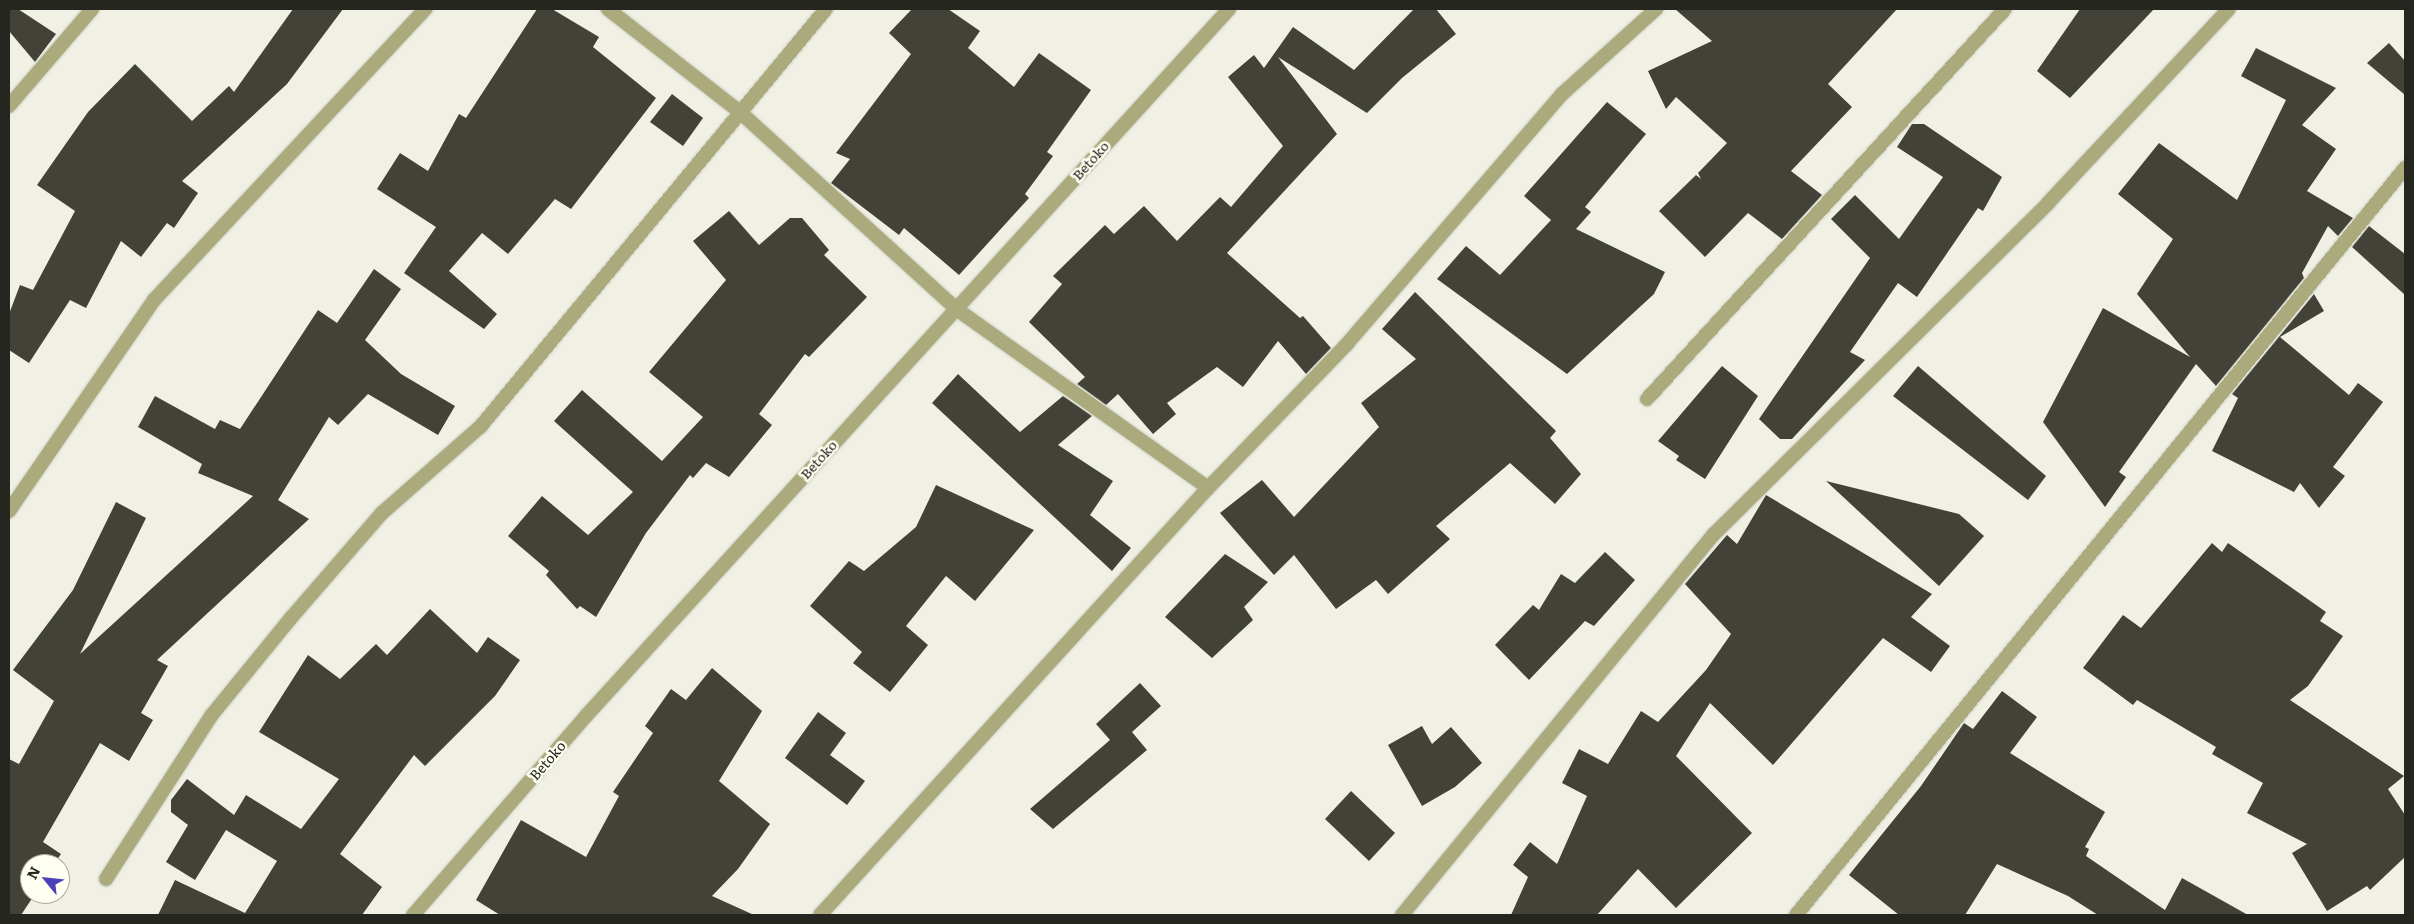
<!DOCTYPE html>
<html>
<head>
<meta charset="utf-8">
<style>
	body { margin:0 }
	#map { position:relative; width:2414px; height:924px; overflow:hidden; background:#f0f1e4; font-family:Literata,serif }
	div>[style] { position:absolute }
	.building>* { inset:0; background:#424238 }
	.roads { filter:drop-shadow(0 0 1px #ccccc1) drop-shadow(0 0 1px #ccccc1) }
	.minor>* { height:14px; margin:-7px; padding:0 7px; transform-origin:7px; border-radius:7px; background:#aaaa7d }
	span { translate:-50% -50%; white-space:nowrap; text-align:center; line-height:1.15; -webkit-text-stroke:5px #fefef1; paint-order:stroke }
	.street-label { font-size:14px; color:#262621 }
	.frame { position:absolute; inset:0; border:10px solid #262621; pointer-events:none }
	.north { position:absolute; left:20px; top:854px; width:50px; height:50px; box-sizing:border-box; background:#fefef1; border:1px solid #a8a89e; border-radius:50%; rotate:298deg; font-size:14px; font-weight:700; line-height:20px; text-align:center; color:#262621 }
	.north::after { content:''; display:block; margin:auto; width:18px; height:22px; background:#4b41b7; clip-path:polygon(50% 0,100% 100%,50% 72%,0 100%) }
</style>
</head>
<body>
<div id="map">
	<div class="building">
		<i style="clip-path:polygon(9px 9px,18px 9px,56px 34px,35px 62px,9px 31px)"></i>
		<i style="clip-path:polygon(293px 9px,343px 9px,287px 84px,182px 181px,198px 193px,174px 228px,167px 223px,141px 257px,121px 241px,86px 308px,70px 300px,29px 363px,9px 350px,9px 314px,20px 285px,33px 290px,75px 211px,37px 185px,88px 112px,135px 64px,192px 121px,229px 86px,234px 92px)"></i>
		<i style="clip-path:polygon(537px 9px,552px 9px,599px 37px,593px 47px,656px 98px,571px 209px,555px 199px,508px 254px,482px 233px,449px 271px,497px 314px,484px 329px,404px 273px,436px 227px,377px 189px,400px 153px,428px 171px,459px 114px,466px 118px)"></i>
		<i style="clip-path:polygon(912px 9px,948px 9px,980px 31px,968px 48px,1014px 87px,1039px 53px,1091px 90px,1047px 152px,1053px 156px,1025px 194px,1029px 198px,959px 275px,904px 228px,899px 235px,831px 183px,850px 159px,836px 153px,911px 54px,889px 33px)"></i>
		<i style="clip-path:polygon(1414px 9px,1436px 9px,1456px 34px,1402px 78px,1367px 113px,1278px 57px,1337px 134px,1227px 253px,1300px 318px,1303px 316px,1331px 348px,1306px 374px,1278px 341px,1243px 387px,1217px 367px,1167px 403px,1176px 414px,1153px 434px,1118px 394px,1106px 405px,1077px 384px,1085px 377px,1029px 322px,1062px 284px,1053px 276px,1105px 225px,1114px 234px,1144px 206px,1177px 241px,1220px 197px,1231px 207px,1283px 146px,1228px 77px,1254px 55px,1264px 68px,1293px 27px,1354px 70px)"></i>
		<i style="clip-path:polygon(1675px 9px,1897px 9px,1828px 84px,1852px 107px,1791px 171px,1822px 195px,1782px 239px,1748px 213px,1705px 257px,1659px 211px,1696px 175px,1701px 179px,1698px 173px,1727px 143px,1676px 97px,1666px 109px,1648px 71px,1712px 41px)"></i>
		<i style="clip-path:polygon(2080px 9px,2154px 9px,2070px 98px,2037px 71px)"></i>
		<i style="clip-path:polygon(2389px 43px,2405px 61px,2405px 95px,2367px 63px)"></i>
		<i style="clip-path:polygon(2256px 48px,2336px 88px,2302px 125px,2336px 149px,2307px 191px,2353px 218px,2338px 236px,2328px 226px,2302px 273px,2304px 278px,2216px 386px,2196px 364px,2119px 472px,2126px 477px,2105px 507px,2043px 422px,2103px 308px,2190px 357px,2137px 294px,2173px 239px,2118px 194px,2159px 143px,2237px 200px,2286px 100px,2241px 76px)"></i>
		<i style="clip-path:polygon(672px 94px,703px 118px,683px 146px,650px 122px)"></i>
		<i style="clip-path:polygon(1607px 102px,1646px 134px,1585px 207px,1591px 212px,1576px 229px,1665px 272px,1654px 294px,1567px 374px,1437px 279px,1466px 246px,1500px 275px,1551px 220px,1524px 196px)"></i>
		<i style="clip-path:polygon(1912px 124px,1924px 124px,2002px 177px,1983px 211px,1978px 208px,1917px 297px,1898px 283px,1850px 352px,1865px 360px,1792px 439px,1780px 439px,1759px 419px,1870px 258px,1831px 219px,1855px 195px,1899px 239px,1943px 177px,1897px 147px)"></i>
		<i style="clip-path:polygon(729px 211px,759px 245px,790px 218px,802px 218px,829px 250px,824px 255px,867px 297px,809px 357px,805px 354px,759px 414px,772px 425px,729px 477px,706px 463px,693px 478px,690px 475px,646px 533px,596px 617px,580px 606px,577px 609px,546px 575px,549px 571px,508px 536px,542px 496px,588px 535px,633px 492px,554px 421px,582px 390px,662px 461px,703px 417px,649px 372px,726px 280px,693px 241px)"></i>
		<i style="clip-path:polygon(2369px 226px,2405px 254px,2405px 295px,2352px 247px)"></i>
		<i style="clip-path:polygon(374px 269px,401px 289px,365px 340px,401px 374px,455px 406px,438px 435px,368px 394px,338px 425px,329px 417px,278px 500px,309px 519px,157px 660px,168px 666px,141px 713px,153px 720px,129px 761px,100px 743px,43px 842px,61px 854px,54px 864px,30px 864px,30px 894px,35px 894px,21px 915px,9px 915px,9px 759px,19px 764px,54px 701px,13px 670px,73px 590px,116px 502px,146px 518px,80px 654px,253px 496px,198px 473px,202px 464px,138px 427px,155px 396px,215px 429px,220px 420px,240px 429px,318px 310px,337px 323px)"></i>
		<i style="clip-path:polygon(1415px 292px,1556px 431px,1550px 438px,1581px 474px,1555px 504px,1510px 463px,1436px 526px,1450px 539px,1388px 594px,1376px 580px,1336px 609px,1294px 555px,1274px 575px,1220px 513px,1262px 480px,1294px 517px,1379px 427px,1361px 403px,1416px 359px,1382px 329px)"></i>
		<i style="clip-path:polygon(2314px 294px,2324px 311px,2280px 337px,2349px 395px,2358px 383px,2383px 402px,2333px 467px,2345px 476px,2319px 508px,2300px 483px,2294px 492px,2212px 451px,2238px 398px,2232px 394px)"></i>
		<i style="clip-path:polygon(1722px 366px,1758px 396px,1705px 479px,1676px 460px,1679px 456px,1658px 441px)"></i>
		<i style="clip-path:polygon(1918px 366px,2046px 476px,2028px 500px,1893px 396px)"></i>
		<i style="clip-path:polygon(958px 374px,1020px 432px,1063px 396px,1092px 416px,1058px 445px,1113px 481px,1090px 515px,1131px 548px,1112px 571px,932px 403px)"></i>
		<i style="clip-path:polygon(1826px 481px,1959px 514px,1984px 536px,1939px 586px)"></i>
		<i style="clip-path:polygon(936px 485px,1034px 530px,975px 601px,946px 576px,906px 626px,928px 645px,890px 692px,853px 663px,862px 652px,810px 606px,849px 561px,864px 571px,916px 527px)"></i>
		<i style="clip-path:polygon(1766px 495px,1932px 594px,1911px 617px,1950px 646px,1931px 672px,1883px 638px,1773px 765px,1710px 703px,1676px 756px,1752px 833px,1676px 908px,1638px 869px,1597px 915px,1511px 915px,1528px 877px,1513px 865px,1530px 842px,1557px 864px,1587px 796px,1562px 783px,1579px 749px,1608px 764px,1641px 711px,1658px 722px,1706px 670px,1731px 634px,1685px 584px,1727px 535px,1737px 544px)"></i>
		<i style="clip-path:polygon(2212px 543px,2222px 552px,2228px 543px,2326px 612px,2320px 621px,2343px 636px,2308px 686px,2290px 700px,2404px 776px,2388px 789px,2405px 815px,2405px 857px,2370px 890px,2367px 886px,2327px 911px,2292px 853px,2307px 844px,2247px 813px,2263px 783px,2212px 754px,2216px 747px,2137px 700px,2133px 705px,2083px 668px,2123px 615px,2141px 628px)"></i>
		<i style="clip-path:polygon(1605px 552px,1635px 580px,1594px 626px,1585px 621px,1529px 680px,1495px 645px,1533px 605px,1539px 610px,1561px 574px,1575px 583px)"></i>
		<i style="clip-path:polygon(1225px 554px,1268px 582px,1244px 607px,1253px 620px,1212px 658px,1165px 617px)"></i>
		<i style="clip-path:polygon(430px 609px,477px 653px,488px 637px,520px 660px,495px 696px,425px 766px,414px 755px,340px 854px,382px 887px,362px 915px,158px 915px,175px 880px,245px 913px,277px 861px,226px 830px,195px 880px,166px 862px,188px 825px,171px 812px,171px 800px,187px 779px,234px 815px,246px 795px,301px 829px,339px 779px,259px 732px,308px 655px,340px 679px,376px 644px,387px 655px)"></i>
		<i style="clip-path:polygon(712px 668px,762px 711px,719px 781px,770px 824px,738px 869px,712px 896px,754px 915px,500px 915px,476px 900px,521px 820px,586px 857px,619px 796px,613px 792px,653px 733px,645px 726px,671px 689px,686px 700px)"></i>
		<i style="clip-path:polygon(1140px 683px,1161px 706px,1132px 732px,1147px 750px,1053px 829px,1030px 809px,1110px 740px,1096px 724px)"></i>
		<i style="clip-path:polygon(2002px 691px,2037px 717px,2010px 753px,2105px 812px,2085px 847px,2089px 849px,2086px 856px,2165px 910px,2182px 878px,2248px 915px,2098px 915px,2068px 896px,1997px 864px,1965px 915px,1899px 915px,1849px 875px,1921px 786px,1964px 723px,1973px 729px)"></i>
		<i style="clip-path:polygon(818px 712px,846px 733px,830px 755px,865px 781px,847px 805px,785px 758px)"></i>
		<i style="clip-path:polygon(1422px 726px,1432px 744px,1451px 727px,1482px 763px,1455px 787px,1422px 806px,1388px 745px)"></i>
		<i style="clip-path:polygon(1351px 791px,1395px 833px,1369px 861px,1325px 819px)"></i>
	</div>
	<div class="roads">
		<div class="minor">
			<i style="left:608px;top:9px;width:169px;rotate:38deg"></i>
			<i style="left:741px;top:113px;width:290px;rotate:42.3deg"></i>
			<i style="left:955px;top:308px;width:310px;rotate:35.4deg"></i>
			<i style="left:9px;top:106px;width:128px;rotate:-49.4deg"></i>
			<i style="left:1647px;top:399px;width:529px;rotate:-47.45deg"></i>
			<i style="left:9px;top:511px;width:256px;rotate:-55.5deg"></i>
			<i style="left:154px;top:300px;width:398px;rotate:-47deg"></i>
			<i style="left:106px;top:879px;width:194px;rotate:-57.2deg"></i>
			<i style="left:211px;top:716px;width:127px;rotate:-50.8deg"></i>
			<i style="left:291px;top:618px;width:139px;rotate:-49.1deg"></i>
			<i style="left:382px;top:513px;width:132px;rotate:-41.3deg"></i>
			<i style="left:481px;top:426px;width:541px;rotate:-50.4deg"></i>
			<i style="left:413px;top:915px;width:264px;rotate:-49deg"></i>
			<i style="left:586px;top:716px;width:956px;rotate:-47.71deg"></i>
			<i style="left:820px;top:915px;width:577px;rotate:-47.74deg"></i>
			<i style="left:1208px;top:488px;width:200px;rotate:-46deg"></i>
			<i style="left:1347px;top:344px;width:330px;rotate:-49.3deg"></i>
			<i style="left:1562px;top:94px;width:127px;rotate:-42.1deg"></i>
			<i style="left:1402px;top:915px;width:492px;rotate:-50.7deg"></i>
			<i style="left:1714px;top:534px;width:470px;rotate:-44.7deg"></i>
			<i style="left:2048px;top:203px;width:265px;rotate:-47deg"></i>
			<i style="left:1796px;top:915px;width:964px;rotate:-50.81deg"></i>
		</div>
	</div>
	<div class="street-label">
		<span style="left:1090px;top:160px;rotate:-48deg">Betoko</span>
		<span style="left:818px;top:459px;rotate:-48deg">Betoko</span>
		<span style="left:547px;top:760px;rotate:-49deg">Betoko</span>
	</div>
	<div class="frame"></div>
	<div class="north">N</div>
</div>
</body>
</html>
